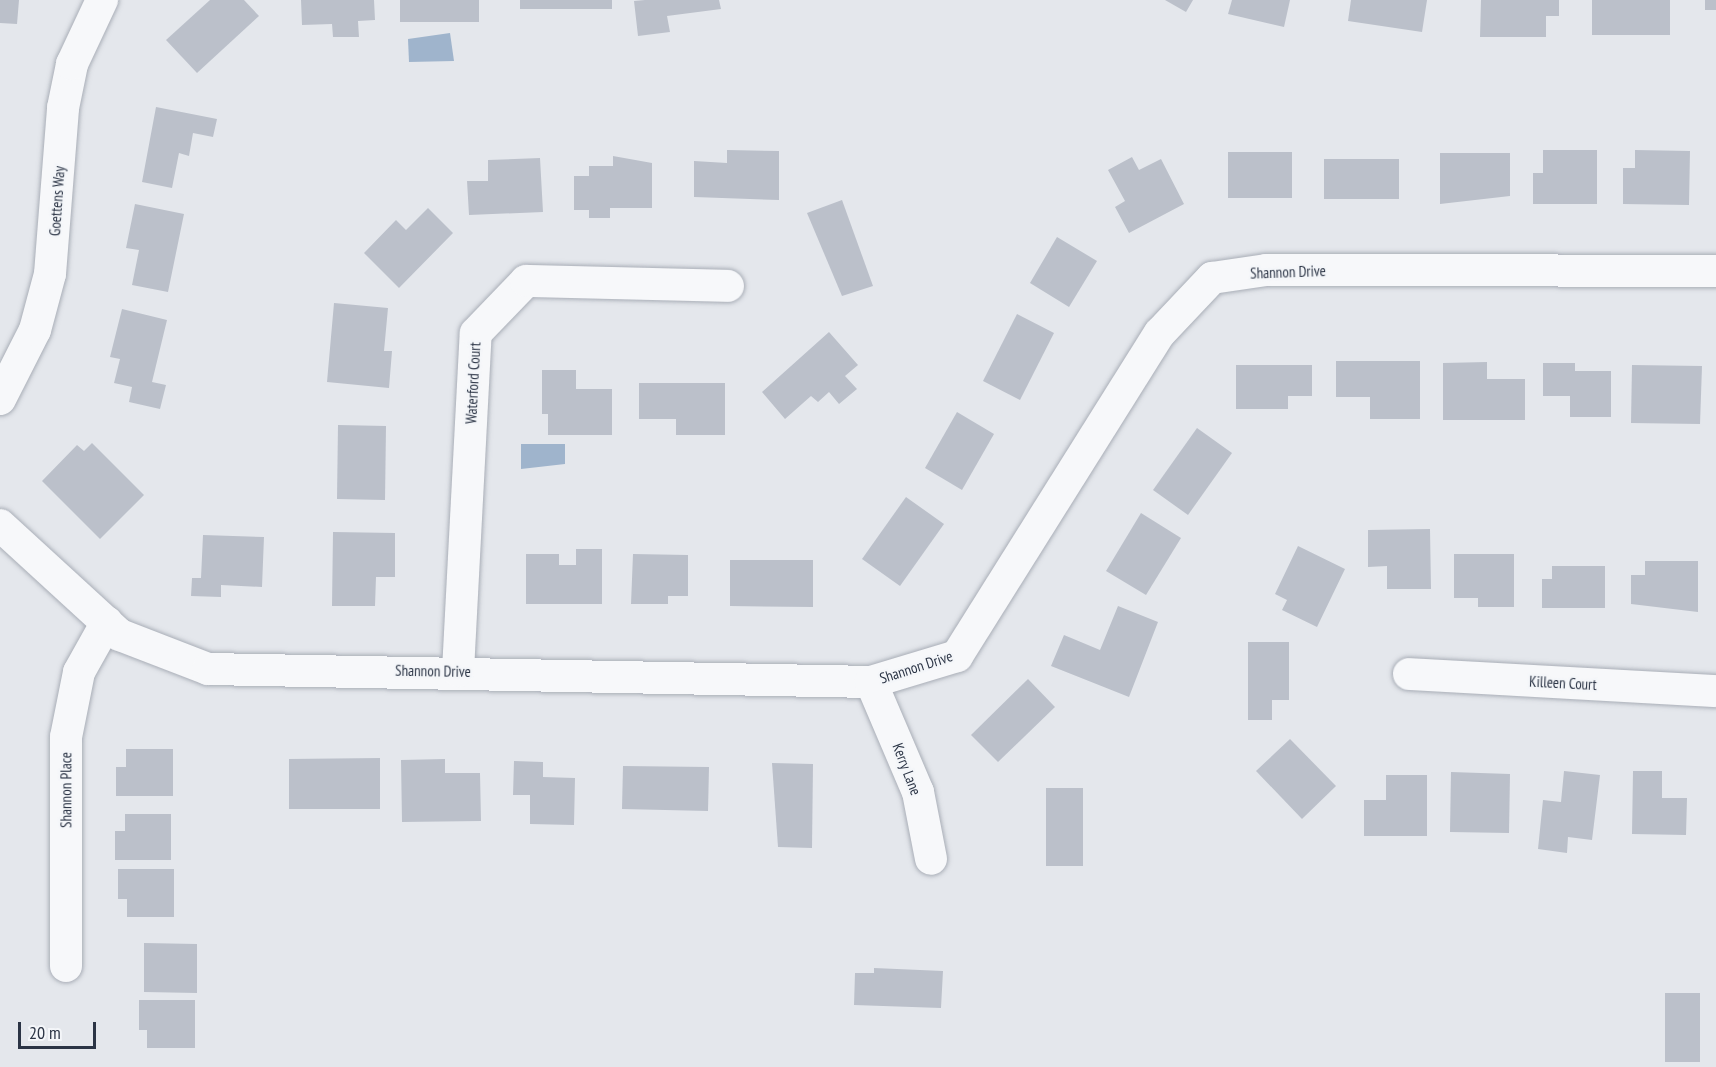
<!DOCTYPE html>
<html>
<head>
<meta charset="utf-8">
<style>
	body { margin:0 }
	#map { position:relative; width:1716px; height:1067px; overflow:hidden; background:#e4e7ec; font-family:"PT Sans Narrow",sans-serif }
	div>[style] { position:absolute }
	.water>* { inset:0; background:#9fb4cc }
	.building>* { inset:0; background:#bbc0ca }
	.roads { filter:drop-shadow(0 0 2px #a9aeb7) drop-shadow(0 0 2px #a9aeb7) }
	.minor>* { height:32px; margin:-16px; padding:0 16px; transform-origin:16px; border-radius:16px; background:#f7f8fa }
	span { translate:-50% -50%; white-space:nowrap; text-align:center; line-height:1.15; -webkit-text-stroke:4.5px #f4f6f9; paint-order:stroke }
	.street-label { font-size:15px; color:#2b3445 }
	.scale { position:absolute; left:18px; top:1022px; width:78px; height:27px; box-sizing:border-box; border:3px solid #2b3445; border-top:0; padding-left:8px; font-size:18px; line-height:21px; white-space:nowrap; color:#2b3445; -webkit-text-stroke:4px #f4f6f9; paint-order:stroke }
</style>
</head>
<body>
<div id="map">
	<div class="water">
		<i style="clip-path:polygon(450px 33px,454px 61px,409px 62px,408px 39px)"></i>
		<i style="clip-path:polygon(521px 444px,565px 444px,565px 464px,521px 469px)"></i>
	</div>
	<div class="building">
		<i style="clip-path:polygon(0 0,19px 0,17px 24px,0 23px)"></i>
		<i style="clip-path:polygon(210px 0,244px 0,259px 16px,197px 73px,166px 40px)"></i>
		<i style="clip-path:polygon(301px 0,374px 0,375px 20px,358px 21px,359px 37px,333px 37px,332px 24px,302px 25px)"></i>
		<i style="clip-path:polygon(400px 0,479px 0,479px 22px,400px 22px)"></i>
		<i style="clip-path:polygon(520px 0,612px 0,612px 9px,520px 9px)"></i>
		<i style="clip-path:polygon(645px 0,719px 0,721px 9px,667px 16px,670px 32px,638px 36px,634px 1px)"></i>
		<i style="clip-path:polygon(1165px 0,1193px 0,1186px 12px)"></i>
		<i style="clip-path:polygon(1232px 0,1290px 0,1284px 27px,1228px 14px)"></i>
		<i style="clip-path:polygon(1351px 0,1427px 0,1422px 32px,1348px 21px)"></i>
		<i style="clip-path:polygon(1481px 0,1559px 0,1559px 16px,1546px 16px,1546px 37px,1480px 37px)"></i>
		<i style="clip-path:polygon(1592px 0,1670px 0,1670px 35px,1592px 35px)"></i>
		<i style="clip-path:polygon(1705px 0,1716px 0,1716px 10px,1705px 10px)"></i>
		<i style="clip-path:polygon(156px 107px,217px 119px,213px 137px,193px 133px,189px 156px,179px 153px,172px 188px,142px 182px)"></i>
		<i style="clip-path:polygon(727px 150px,779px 151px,779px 200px,694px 197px,694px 161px,727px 163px)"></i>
		<i style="clip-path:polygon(1543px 150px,1597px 150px,1597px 204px,1533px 204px,1533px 173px,1543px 173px)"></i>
		<i style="clip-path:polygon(1635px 150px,1690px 151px,1689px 205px,1623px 204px,1623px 168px,1635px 168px)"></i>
		<i style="clip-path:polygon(1228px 152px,1292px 152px,1292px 198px,1228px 198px)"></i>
		<i style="clip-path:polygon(1440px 153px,1510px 153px,1510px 196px,1440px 204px)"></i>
		<i style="clip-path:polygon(613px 156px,652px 163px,652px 208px,610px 208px,610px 218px,589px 218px,589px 210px,574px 210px,574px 176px,589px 176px,589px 166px,613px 166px)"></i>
		<i style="clip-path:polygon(1132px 157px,1139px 170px,1161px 159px,1184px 204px,1129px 233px,1115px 207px,1125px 201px,1108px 170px)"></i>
		<i style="clip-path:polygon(540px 158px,543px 212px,469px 215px,467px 181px,488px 181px,488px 160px)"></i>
		<i style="clip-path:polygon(1324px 159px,1399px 159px,1399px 199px,1324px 199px)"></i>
		<i style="clip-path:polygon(842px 200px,873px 286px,842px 296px,807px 213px)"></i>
		<i style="clip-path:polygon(135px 204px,184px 214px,168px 292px,132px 285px,139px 250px,126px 248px)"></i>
		<i style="clip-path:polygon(428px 208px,453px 233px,399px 288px,364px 253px,396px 220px,406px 230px)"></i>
		<i style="clip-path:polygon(1057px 237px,1097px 261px,1069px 307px,1030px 283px)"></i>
		<i style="clip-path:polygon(334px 303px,388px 308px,384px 351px,392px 351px,389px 388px,327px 382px)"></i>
		<i style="clip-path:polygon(122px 309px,167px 320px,152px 382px,166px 385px,160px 409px,129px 402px,132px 387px,114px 383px,120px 359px,110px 357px)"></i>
		<i style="clip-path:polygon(1017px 314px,1054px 333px,1020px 400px,983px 381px)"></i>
		<i style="clip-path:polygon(829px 332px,858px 365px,845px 376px,857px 389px,839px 404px,829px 392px,818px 402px,811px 396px,785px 419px,762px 392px)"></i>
		<i style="clip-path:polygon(1336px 361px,1420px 361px,1420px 419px,1370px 419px,1370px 397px,1336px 397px)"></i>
		<i style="clip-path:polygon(1487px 362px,1487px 379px,1525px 379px,1525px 420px,1443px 420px,1443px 363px)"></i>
		<i style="clip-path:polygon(1543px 363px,1575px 363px,1575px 371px,1611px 371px,1611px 417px,1570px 417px,1570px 396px,1543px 396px)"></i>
		<i style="clip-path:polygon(1236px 365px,1312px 365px,1312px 396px,1288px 396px,1288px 409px,1236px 409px)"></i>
		<i style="clip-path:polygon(1632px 365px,1702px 366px,1700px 424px,1631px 423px)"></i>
		<i style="clip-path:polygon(542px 370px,576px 370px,576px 389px,612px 389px,612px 435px,548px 435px,548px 414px,542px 414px)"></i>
		<i style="clip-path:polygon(639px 383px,725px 383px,725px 435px,676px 435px,676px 419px,639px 419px)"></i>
		<i style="clip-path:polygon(957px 412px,994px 434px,962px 490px,925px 468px)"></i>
		<i style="clip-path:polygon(338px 425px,386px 426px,385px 500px,337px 499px)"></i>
		<i style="clip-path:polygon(1197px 428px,1232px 453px,1188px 515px,1153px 490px)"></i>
		<i style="clip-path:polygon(92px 443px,144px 495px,100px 539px,42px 481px,77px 445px,84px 451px)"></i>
		<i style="clip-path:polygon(906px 497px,944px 524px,900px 586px,862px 559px)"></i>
		<i style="clip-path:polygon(1141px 513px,1181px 538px,1146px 595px,1106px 571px)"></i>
		<i style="clip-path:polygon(1430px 529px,1431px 589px,1387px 589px,1387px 566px,1368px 567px,1368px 530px)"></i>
		<i style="clip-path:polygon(333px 532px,395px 533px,395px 577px,376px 577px,375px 606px,332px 606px)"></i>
		<i style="clip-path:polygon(203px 535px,264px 537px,262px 587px,221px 585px,221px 597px,191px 596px,192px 578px,201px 578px)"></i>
		<i style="clip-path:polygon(1298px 546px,1345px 569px,1317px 627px,1282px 610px,1287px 600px,1275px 594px)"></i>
		<i style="clip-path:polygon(576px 549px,602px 549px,602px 604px,526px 604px,526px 554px,559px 554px,559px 565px,576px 565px)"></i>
		<i style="clip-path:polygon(633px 554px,688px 555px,688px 596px,668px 596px,668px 604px,631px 604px)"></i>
		<i style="clip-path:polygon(1454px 554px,1514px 554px,1514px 607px,1478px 607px,1478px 598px,1454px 598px)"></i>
		<i style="clip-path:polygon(730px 560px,813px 560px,813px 607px,730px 606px)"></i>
		<i style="clip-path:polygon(1645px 561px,1698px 561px,1698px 612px,1631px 604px,1631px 575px,1645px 575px)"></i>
		<i style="clip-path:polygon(1552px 566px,1605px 566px,1605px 608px,1542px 608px,1542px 579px,1552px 579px)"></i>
		<i style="clip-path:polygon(1118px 606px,1158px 622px,1129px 697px,1051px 666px,1064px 635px,1100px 650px)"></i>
		<i style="clip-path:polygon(1248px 642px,1289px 642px,1289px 700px,1272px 700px,1272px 720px,1248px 720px)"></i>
		<i style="clip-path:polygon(1028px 679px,1055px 707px,998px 762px,971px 735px)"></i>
		<i style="clip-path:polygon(1290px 739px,1336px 786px,1302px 819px,1256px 771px)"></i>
		<i style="clip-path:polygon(126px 749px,173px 749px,173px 796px,116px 796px,116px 767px,126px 767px)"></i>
		<i style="clip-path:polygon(380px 758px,380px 809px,289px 809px,289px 759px)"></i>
		<i style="clip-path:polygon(445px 759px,445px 773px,480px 773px,481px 821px,402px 822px,401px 760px)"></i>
		<i style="clip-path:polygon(514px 761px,543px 762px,543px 777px,575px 778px,574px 825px,530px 824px,530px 795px,513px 795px)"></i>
		<i style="clip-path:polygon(772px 763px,813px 764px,812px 848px,778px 847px)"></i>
		<i style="clip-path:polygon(623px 766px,709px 767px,708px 811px,622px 809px)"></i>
		<i style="clip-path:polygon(1564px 771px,1600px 775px,1592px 840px,1568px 837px,1567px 853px,1538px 849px,1543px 800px,1561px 802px)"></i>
		<i style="clip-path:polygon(1633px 771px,1662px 771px,1662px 798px,1687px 798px,1686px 835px,1632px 834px)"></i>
		<i style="clip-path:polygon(1451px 772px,1510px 774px,1509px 833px,1450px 832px)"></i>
		<i style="clip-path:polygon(1386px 775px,1427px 775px,1427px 836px,1364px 836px,1364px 800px,1386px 800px)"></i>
		<i style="clip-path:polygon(1046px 788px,1083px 788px,1083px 866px,1046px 866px)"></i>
		<i style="clip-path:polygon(125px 814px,171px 814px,171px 860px,115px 860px,115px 831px,125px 831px)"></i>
		<i style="clip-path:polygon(118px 869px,174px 869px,174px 917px,127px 917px,127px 899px,118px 899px)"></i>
		<i style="clip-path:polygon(144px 943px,197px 944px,197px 993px,144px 992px)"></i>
		<i style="clip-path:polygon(874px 968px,943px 971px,941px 1008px,854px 1005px,855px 973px,874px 973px)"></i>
		<i style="clip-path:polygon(1665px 993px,1700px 993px,1700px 1062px,1665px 1062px)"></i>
		<i style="clip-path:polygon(139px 1000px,195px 1000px,195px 1048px,147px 1048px,147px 1030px,139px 1030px)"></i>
	</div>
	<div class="roads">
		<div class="minor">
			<i style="left:0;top:399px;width:77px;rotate:-63.1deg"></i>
			<i style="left:35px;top:330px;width:58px;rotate:-75deg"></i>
			<i style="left:50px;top:274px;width:167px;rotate:-85.5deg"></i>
			<i style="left:63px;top:108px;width:45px;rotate:-78.4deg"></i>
			<i style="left:72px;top:64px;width:71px;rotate:-64.9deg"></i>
			<i style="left:0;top:525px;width:163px;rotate:42.5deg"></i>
			<i style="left:120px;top:635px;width:94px;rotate:21.1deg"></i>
			<i style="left:208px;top:669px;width:663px;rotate:1.12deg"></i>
			<i style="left:871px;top:682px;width:90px;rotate:-16.8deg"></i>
			<i style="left:957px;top:656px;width:381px;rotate:-57.9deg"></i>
			<i style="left:1160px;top:333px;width:76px;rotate:-46.6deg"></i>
			<i style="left:1212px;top:278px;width:55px;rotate:-8.4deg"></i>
			<i style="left:1266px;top:270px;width:450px;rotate:0.1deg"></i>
			<i style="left:458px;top:671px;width:338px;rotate:-87deg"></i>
			<i style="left:476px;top:333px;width:72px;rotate:-46.1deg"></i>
			<i style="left:526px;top:281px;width:202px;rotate:1.4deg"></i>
			<i style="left:1409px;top:674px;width:307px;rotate:3.2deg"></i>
			<i style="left:871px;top:682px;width:120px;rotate:66.9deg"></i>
			<i style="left:918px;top:792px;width:68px;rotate:79deg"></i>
			<i style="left:66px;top:966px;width:229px;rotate:-90deg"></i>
			<i style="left:66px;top:737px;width:66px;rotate:-78.7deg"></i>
			<i style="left:79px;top:672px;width:57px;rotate:-60.8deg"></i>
		</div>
	</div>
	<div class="street-label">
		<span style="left:57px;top:201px;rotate:-86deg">Goettens Way</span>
		<span style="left:1288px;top:272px;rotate:-2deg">Shannon Drive</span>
		<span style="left:473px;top:383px;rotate:-87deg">Waterford Court</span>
		<span style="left:916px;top:667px;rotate:-18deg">Shannon Drive</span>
		<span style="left:433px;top:671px;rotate:1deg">Shannon Drive</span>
		<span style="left:1563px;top:683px;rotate:3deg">Killeen Court</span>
		<span style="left:907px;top:769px;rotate:69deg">Kerry Lane</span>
		<span style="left:66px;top:790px;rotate:-90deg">Shannon Place</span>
	</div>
	<div class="scale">20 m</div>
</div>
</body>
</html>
